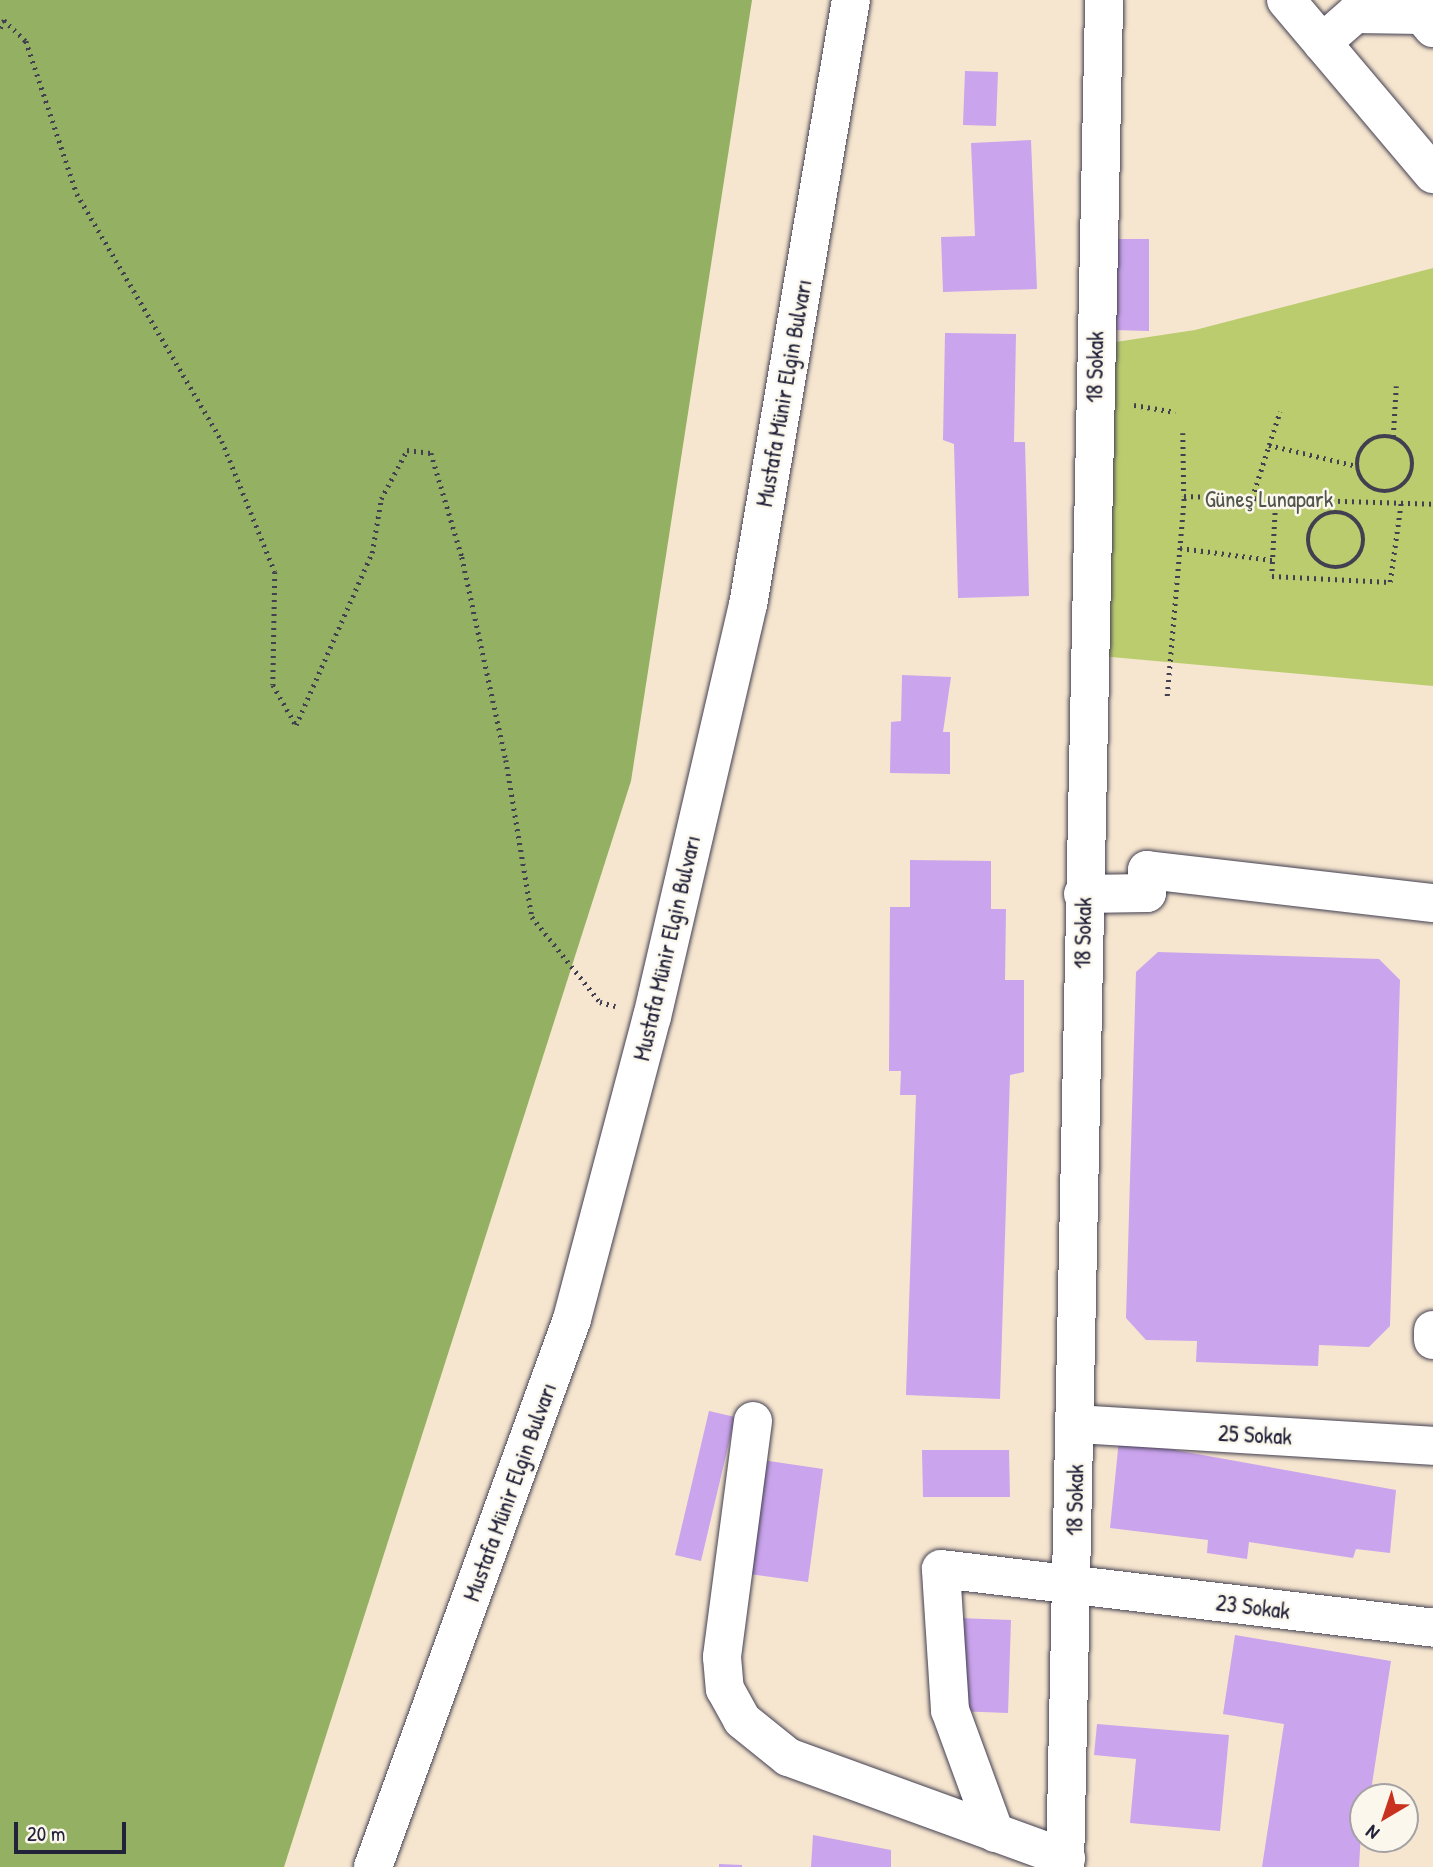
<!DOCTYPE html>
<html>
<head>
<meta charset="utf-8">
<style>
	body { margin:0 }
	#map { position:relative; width:1433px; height:1867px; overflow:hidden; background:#f6e6cf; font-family:"Patrick Hand",sans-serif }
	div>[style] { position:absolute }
	.green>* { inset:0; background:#bbcc6f }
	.forest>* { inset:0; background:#94b062 }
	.building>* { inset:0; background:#caa4ed }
	.path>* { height:4.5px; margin-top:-2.25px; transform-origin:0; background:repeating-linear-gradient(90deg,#423f51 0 2px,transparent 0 7px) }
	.path>.ring { margin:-2.25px; padding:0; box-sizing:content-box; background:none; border:4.5px solid #423f51; border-radius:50% }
	.roads { filter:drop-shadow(0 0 2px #423f51) drop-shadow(0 0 2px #423f51) }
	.minor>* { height:38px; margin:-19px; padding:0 19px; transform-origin:19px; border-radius:19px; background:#fff }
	span { translate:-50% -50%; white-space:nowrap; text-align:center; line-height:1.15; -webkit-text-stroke:5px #fbf7ec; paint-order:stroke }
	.street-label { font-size:23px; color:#22223b }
	.park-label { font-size:23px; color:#50554b }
	.north { position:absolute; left:1349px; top:1783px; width:70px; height:70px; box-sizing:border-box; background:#fbf7ec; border:2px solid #a4a2a5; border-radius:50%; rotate:219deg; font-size:19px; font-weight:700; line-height:28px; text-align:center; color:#22223b }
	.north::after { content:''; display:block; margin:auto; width:24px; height:32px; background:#c8321e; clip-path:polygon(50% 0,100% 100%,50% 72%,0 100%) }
	.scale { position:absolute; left:14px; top:1822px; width:112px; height:32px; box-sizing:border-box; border:4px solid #22223b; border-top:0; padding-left:9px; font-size:21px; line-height:24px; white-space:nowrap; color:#22223b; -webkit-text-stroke:5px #fbf7ec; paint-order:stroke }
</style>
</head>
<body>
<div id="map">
	<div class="green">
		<i style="clip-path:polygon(1433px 268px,1433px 686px,1100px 656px,1109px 343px,1195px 330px)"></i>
	</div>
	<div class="forest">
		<i style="clip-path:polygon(0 0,752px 0,631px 781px,284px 1867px,0 1867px)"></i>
	</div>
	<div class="building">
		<i style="clip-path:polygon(965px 71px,998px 72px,996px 126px,963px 125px)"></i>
		<i style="clip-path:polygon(1031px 140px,1037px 289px,943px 292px,941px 237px,975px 236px,971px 143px)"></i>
		<i style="clip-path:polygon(1114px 239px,1149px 239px,1149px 331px,1114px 330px)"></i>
		<i style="clip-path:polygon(945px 333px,1016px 334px,1014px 442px,1025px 442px,1029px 596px,958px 598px,954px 444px,943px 440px)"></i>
		<i style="clip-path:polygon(902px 675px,951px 677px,943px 732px,950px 732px,950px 774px,890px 773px,891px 722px,901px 721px)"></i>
		<i style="clip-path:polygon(910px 860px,991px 861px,991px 909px,1006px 909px,1005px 980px,1024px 980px,1024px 1072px,1010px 1075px,1000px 1399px,906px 1395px,916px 1095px,900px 1095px,901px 1071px,889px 1071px,890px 907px,910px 907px)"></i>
		<i style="clip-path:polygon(1158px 952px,1379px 959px,1400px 980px,1390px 1326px,1369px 1347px,1319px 1345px,1318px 1366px,1196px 1362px,1197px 1341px,1146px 1340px,1126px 1318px,1136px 972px)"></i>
		<i style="clip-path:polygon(709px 1411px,735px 1417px,701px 1561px,675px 1555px)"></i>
		<i style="clip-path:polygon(1119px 1440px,1396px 1490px,1390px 1553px,1356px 1549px,1353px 1558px,1249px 1542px,1247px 1559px,1207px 1553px,1208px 1540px,1110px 1528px)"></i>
		<i style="clip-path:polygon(922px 1450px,1009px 1450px,1010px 1497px,923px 1497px)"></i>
		<i style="clip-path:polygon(756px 1459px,823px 1469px,808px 1582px,741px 1573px)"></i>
		<i style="clip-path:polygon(959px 1618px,1011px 1620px,1008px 1713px,956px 1711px)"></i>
		<i style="clip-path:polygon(1235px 1635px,1391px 1661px,1370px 1797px,1363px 1797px,1359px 1867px,1262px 1867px,1284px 1724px,1223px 1714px)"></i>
		<i style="clip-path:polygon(1097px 1724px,1229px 1735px,1220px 1831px,1130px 1823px,1136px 1759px,1094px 1755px)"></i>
		<i style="clip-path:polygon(813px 1835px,891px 1850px,891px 1867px,811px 1867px)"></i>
		<i style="clip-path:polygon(719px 1864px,742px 1865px,742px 1867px,719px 1867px)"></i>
	</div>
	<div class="path">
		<i style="left:0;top:28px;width:9px;rotate:-63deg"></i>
		<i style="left:4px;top:20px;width:30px;rotate:44deg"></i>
		<i style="left:26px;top:41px;width:161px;rotate:71.6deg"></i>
		<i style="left:77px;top:194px;width:286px;rotate:59.6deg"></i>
		<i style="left:222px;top:441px;width:141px;rotate:68deg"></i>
		<i style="left:275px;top:572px;width:113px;rotate:91deg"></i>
		<i style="left:273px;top:685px;width:46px;rotate:60.1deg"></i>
		<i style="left:296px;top:725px;width:188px;rotate:-66.2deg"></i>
		<i style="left:372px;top:553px;width:55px;rotate:-80.5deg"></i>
		<i style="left:381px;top:499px;width:55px;rotate:-62deg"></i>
		<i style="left:407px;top:450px;width:24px;rotate:7deg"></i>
		<i style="left:431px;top:453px;width:109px;rotate:73.4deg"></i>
		<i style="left:462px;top:557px;width:208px;rotate:77.8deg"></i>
		<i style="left:506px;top:760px;width:159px;rotate:80.6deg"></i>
		<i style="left:532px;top:917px;width:109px;rotate:51.3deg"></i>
		<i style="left:600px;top:1002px;width:16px;rotate:15deg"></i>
		<i style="left:1134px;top:405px;width:42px;rotate:9.7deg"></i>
		<i style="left:1183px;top:433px;width:63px;rotate:89.1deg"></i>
		<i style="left:1184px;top:496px;width:249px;rotate:1.8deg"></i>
		<i class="ring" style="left:1357px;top:436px;width:51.5px;height:51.5px"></i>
		<i style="left:1393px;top:437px;width:51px;rotate:-86.6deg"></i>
		<i style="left:1269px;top:445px;width:35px;rotate:-72deg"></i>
		<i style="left:1252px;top:498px;width:56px;rotate:-72.2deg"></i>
		<i style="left:1269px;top:445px;width:90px;rotate:13.4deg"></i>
		<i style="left:1276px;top:499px;width:77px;rotate:93deg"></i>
		<i style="left:1272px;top:576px;width:118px;rotate:2.9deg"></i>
		<i style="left:1390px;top:582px;width:80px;rotate:-82.1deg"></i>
		<i class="ring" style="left:1308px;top:512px;width:51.5px;height:51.5px"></i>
		<i style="left:1180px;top:548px;width:94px;rotate:7.4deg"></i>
		<i style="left:1167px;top:696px;width:201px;rotate:-85.1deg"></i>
	</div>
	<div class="roads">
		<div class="minor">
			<i style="left:1286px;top:0;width:228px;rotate:49.8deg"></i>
			<i style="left:1322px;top:43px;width:44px;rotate:-41.3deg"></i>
			<i style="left:1355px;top:14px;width:67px;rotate:0.9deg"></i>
			<i style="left:1422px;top:15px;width:17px;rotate:50deg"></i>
			<i style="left:1083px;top:894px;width:64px;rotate:-0.9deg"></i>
			<i style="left:1147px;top:893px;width:23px;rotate:-90deg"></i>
			<i style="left:1147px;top:870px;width:288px;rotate:6.6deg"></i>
			<i style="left:1433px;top:1330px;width:10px;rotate:90deg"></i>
			<i style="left:753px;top:1421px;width:238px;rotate:97.5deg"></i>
			<i style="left:722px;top:1657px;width:32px;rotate:85deg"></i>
			<i style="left:725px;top:1689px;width:35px;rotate:61deg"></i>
			<i style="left:742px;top:1720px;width:59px;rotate:38.8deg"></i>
			<i style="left:788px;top:1757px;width:296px;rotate:20deg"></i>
			<i style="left:1077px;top:1424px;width:357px;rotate:3.5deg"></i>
			<i style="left:995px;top:1833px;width:131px;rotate:-110.1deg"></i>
			<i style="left:950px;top:1710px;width:141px;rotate:-93.7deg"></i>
			<i style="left:941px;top:1569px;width:496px;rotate:6.8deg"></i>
			<i style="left:373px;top:1867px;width:583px;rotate:-70.04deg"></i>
			<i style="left:572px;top:1319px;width:312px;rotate:-75.2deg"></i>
			<i style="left:652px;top:1017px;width:423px;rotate:-76.9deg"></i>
			<i style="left:748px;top:605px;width:614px;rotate:-80.34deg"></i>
			<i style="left:1065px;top:1867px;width:1867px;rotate:-88.8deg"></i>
		</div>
	</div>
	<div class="street-label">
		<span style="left:1095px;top:367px;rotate:-89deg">18 Sokak</span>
		<span style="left:784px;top:393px;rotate:-80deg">Mustafa Münir Elgin Bulvarı</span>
		<span style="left:1083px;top:933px;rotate:-89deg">18 Sokak</span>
		<span style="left:667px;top:948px;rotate:-77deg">Mustafa Münir Elgin Bulvarı</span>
		<span style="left:1255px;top:1435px;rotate:3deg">25 Sokak</span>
		<span style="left:510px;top:1492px;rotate:-70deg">Mustafa Münir Elgin Bulvarı</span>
		<span style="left:1075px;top:1500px;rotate:-89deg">18 Sokak</span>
		<span style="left:1253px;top:1607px;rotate:7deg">23 Sokak</span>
	</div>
	<div class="park-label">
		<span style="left:1269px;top:499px">Güneş Lunapark</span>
	</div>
	<div class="north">N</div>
	<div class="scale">20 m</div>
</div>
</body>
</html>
